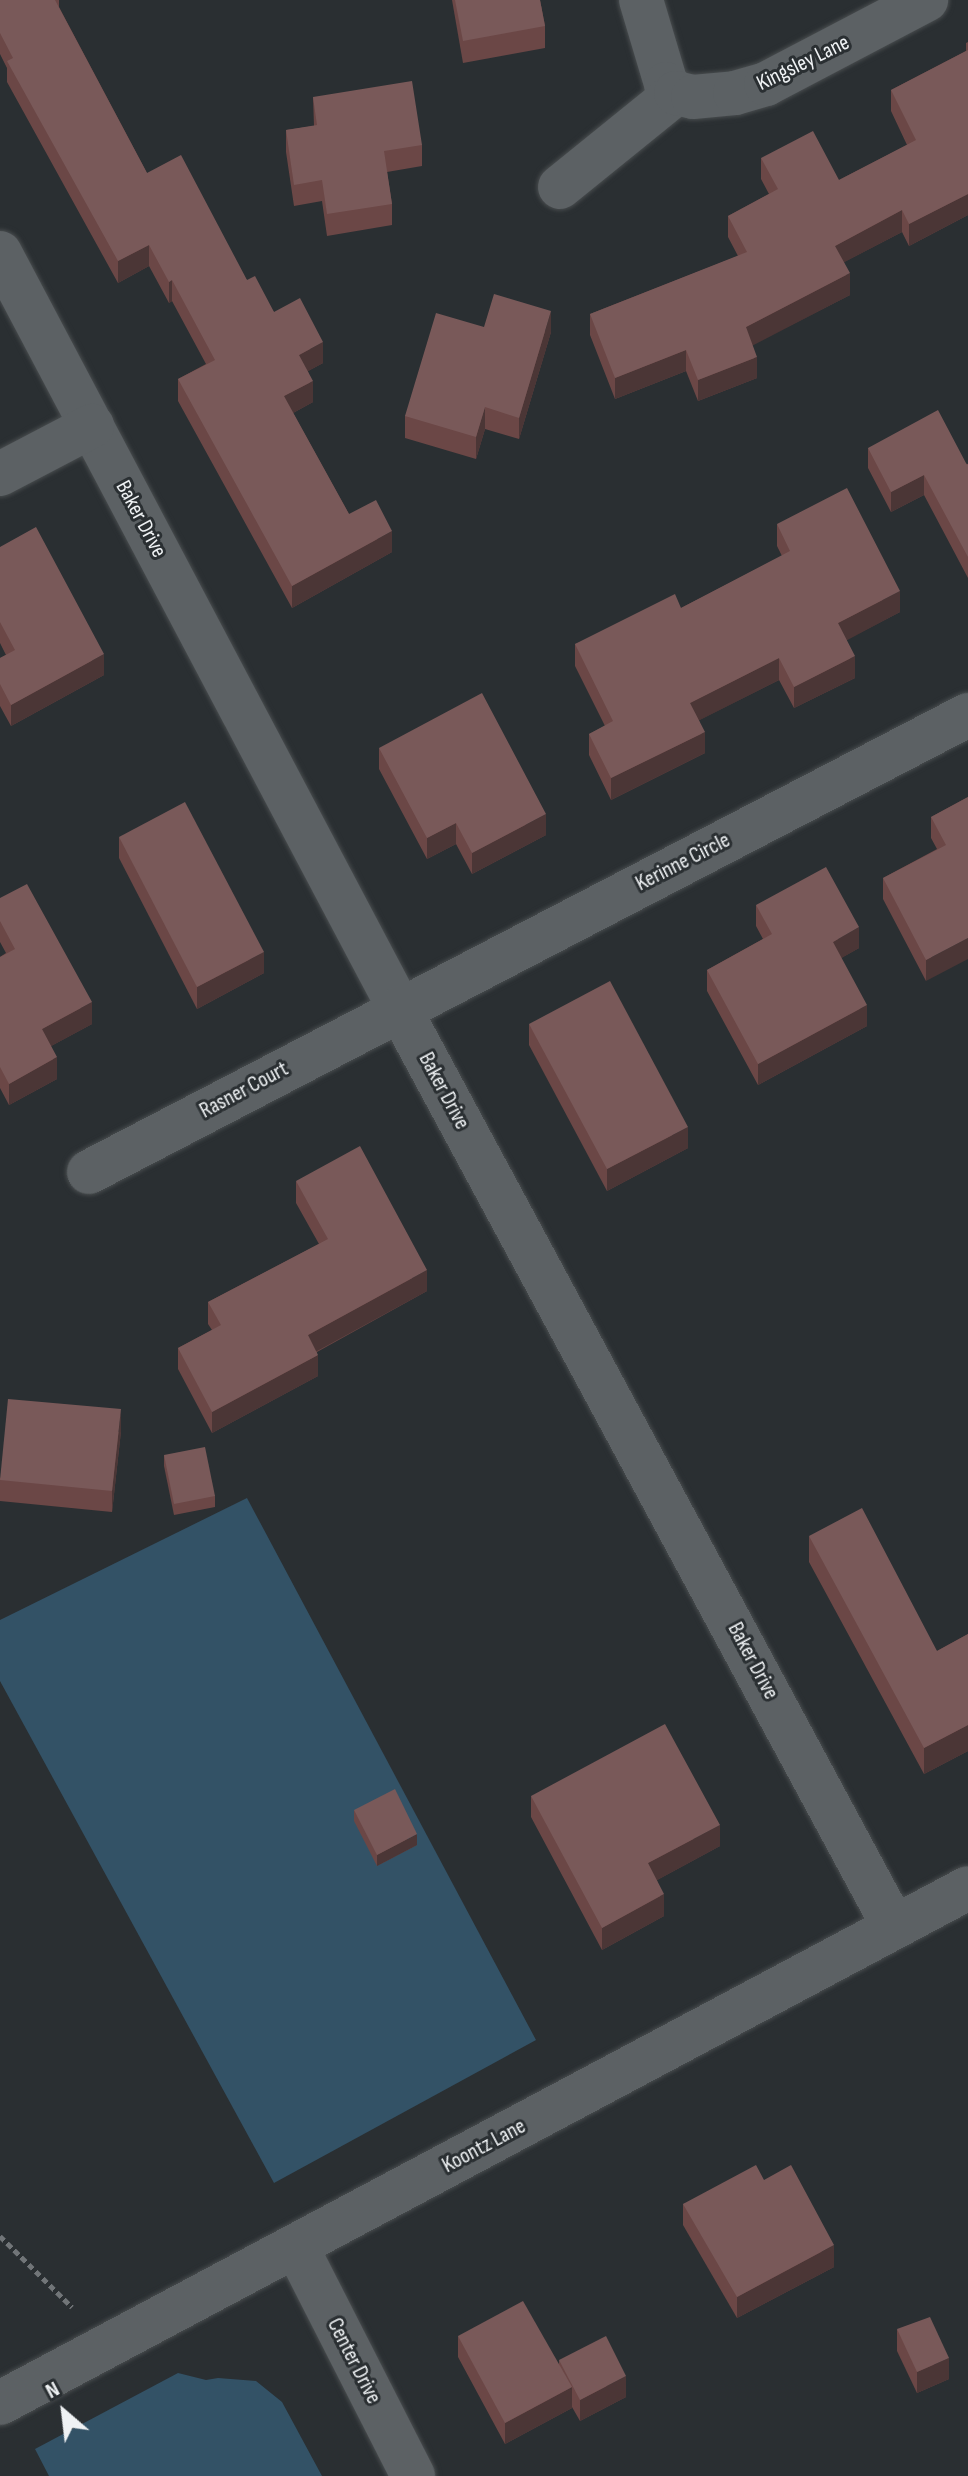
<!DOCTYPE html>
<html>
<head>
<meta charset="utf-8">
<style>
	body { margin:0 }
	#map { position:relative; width:968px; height:2476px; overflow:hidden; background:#2a2f32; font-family:"Sofia Sans Condensed",sans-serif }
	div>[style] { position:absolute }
	.green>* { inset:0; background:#335266 }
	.path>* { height:5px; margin-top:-2.5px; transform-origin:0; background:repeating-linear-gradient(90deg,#717578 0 6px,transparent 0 10px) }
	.roads { filter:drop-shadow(0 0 2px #484c4e) drop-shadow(0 0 2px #484c4e) }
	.minor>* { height:44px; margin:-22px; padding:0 22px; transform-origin:22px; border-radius:22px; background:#5c6164 }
	.wall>* { inset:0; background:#6b4746 }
	.shaded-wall>* { inset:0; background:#4b3636 }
	.building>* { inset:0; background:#795959 }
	span { translate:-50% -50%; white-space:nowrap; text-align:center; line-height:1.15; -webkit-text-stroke:6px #2a2f32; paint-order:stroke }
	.street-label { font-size:22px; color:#eff2f4 }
	.north { position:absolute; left:24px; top:2372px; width:80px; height:80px; -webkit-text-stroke:6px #2a2f32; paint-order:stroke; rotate:332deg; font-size:22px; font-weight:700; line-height:32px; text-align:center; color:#eff2f4 }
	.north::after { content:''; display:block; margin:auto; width:28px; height:36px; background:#eff2f4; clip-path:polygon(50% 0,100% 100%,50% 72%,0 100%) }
</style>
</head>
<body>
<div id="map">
	<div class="green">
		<i style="clip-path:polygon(247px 1498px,536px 2040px,274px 2183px,0 1681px,0 1620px)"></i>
		<i style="clip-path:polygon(178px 2373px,206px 2380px,218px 2378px,256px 2381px,282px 2402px,322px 2476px,49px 2476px,35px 2449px)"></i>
	</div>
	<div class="path">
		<i style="left:0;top:2236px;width:101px;rotate:44.6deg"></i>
	</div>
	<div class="roads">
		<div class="minor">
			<i style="left:641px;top:0;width:88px;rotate:73.4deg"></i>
			<i style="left:666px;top:84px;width:13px;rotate:42deg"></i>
			<i style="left:560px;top:187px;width:149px;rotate:-39deg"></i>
			<i style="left:676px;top:93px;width:17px;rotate:13deg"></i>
			<i style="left:693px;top:97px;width:42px;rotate:-5.4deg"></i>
			<i style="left:735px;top:93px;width:32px;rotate:-16deg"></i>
			<i style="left:766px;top:84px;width:181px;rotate:-27.7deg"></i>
			<i style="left:0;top:253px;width:854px;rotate:62.14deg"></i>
			<i style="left:399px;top:1008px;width:1044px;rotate:61.69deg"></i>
			<i style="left:0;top:474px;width:104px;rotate:-27.6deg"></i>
			<i style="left:89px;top:1172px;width:991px;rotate:-27.47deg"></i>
			<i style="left:296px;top:2246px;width:258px;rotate:63deg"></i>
			<i style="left:0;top:2403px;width:1096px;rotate:-28.01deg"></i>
		</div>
	</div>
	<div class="wall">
		<i style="clip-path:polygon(0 0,59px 0,59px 7px,147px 173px,247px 280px,274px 312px,323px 363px,308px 371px,313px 402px,293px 413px,349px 514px,392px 552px,292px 608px,178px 401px,178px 379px,206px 364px,172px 301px,169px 303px,149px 266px,118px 283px,7px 82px,7px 68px,0 54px)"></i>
		<i style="clip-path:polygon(452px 0,540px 0,545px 26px,545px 48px,463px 63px)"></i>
		<i style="clip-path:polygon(968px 42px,968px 215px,909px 246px,902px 232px,844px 262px,850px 295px,752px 345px,757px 378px,698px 401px,686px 371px,615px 399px,590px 335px,590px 314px,738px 256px,728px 237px,728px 216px,769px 194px,761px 179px,761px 158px,839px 180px,907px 145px,891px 111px,891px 90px,966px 51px,966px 43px)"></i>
		<i style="clip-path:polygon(313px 97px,422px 145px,422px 166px,387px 172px,392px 204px,392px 225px,327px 236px,322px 201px,294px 206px,286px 152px,286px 130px,314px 126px)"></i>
		<i style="clip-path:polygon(484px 327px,551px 332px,519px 439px,485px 429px,476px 459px,405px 438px,405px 416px)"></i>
		<i style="clip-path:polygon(868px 448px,968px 464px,968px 578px,924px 495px,891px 512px,868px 468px)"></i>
		<i style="clip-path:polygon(777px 524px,900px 612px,846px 640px,855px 678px,794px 708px,779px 680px,699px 720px,705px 753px,611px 800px,589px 755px,589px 734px,605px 726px,575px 666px,575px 644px,681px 608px,782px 556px,777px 546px)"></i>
		<i style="clip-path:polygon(0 547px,104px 675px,11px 726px,0 706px,0 658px,6px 655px,0 643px)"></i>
		<i style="clip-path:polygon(379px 748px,546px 835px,472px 874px,456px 844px,427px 859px,379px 769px)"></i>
		<i style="clip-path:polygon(968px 797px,926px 981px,883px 899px,883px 878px,937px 849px,931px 838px,931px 817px)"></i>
		<i style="clip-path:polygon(119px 837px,264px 973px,197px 1009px,119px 858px)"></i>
		<i style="clip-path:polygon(0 898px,92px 1024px,51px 1046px,57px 1079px,9px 1105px,0 1088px,0 957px,6px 953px,0 942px)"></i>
		<i style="clip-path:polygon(756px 905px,859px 948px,841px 958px,867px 1026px,758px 1085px,707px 991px,707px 970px,763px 939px,756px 926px)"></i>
		<i style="clip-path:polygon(529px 1024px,688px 1148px,607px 1191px,529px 1045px)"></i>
		<i style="clip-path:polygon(296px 1181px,427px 1291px,317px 1352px,318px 1376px,212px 1433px,178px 1369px,178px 1348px,212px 1330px,208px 1324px,208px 1302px,319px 1244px,296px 1203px)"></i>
		<i style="clip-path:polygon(121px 1431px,112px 1512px,0 1501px,0 1478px)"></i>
		<i style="clip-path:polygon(164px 1455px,215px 1496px,215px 1507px,174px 1515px,164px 1466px)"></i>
		<i style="clip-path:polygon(809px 1536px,937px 1651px,968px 1634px,968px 1751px,924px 1774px,809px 1562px)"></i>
		<i style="clip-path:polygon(531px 1796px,720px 1846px,657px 1880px,664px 1916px,602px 1950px,531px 1817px)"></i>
		<i style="clip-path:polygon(354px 1810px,417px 1845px,377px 1866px,354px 1821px)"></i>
		<i style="clip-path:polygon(764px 2180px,834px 2267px,737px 2318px,683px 2225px,683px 2204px)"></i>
		<i style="clip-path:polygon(897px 2329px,949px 2379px,917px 2393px,897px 2351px)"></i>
		<i style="clip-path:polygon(458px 2336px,559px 2364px,559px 2360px,626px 2397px,580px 2421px,572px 2407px,572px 2408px,505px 2444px,458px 2357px)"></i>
	</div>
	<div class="shaded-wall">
		<i style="clip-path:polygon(968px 194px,968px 215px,909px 246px,909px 224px)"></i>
		<i style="clip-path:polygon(902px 210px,902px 232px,835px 267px,835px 246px)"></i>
		<i style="clip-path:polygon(149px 245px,149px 266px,118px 283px,118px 261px)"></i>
		<i style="clip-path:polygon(850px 273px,850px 295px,746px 349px,746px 327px)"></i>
		<i style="clip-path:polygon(172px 280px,172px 301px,169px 303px,169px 282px)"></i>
		<i style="clip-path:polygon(551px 311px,551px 332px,519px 439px,519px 418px)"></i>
		<i style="clip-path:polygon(323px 342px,323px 363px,299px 376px,299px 355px)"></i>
		<i style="clip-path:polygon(686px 350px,686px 371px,615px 399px,615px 378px)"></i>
		<i style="clip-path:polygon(757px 357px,757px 378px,698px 401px,698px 380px)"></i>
		<i style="clip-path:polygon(313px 381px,313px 402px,284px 418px,284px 396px)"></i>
		<i style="clip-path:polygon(485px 407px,485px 429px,476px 459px,476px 437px)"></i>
		<i style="clip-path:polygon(924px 475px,924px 495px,891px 512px,891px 492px)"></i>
		<i style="clip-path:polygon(392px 531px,392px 552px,292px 608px,292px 586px)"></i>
		<i style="clip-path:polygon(900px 591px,900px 612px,838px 645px,838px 623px)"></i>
		<i style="clip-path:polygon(104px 654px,104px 675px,11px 726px,11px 705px)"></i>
		<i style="clip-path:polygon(855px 656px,855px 678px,794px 708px,794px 687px)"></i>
		<i style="clip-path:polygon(779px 658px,779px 680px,690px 725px,690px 703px)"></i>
		<i style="clip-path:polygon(705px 732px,705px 753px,611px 800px,611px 778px)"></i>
		<i style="clip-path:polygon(546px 814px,546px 835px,472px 874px,472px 853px)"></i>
		<i style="clip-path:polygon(456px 823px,456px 844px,427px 859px,427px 838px)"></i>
		<i style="clip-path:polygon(859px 927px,859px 948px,833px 963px,833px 942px)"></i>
		<i style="clip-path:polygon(968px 938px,968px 959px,926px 981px,926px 960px)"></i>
		<i style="clip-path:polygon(264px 952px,264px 973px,197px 1009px,197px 987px)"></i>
		<i style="clip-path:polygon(92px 1002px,92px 1024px,42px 1051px,42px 1029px)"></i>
		<i style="clip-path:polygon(867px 1005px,867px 1026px,758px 1085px,758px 1064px)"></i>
		<i style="clip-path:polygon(57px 1057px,57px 1079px,9px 1105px,9px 1084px)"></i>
		<i style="clip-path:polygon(688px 1127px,688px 1148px,607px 1191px,607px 1169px)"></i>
		<i style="clip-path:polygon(427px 1270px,427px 1291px,308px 1356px,308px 1335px)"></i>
		<i style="clip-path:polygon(318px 1355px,318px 1376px,212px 1433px,212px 1412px)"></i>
		<i style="clip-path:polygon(121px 1409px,121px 1431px,112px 1512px,112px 1491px)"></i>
		<i style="clip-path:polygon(968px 1725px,968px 1751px,924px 1774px,924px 1748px)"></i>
		<i style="clip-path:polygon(720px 1825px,720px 1846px,648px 1885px,648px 1863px)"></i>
		<i style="clip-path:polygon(417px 1834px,417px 1845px,377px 1866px,377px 1855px)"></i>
		<i style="clip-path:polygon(664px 1894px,664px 1916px,602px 1950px,602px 1928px)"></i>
		<i style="clip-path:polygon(834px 2245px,834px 2267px,737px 2318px,737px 2297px)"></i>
		<i style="clip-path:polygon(949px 2358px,949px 2379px,917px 2393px,917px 2372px)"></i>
		<i style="clip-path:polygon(626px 2376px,626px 2397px,580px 2421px,580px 2400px)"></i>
		<i style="clip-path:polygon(572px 2387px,572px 2408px,505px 2444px,505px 2423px)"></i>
	</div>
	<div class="building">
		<i style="clip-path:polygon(0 0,55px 0,147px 173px,181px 155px,247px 280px,255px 276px,274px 312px,300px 298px,323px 342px,299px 355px,313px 381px,284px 396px,349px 514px,376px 500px,392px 531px,292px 586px,178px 379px,215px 360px,172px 280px,169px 282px,149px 245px,118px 261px,7px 61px,13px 58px,0 33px)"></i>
		<i style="clip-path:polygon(455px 0,540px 0,545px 26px,463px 41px)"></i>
		<i style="clip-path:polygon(968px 50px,968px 194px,909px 224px,902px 210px,835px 246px,850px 273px,746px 327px,757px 357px,698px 380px,686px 350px,615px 378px,590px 314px,747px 252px,728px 216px,778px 189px,761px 158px,813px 131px,839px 180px,916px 140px,891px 90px)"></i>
		<i style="clip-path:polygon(412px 81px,422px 145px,384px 151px,392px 204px,327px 214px,322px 180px,294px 185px,286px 130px,317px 125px,313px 97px)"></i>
		<i style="clip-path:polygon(494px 294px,551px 311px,519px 418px,485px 407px,476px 437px,405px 416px,436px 313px,484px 327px)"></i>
		<i style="clip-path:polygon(938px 410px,967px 465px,968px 464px,968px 557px,924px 475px,891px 492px,868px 448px)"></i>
		<i style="clip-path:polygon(847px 488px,900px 591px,838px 623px,855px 656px,794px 687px,779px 658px,690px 703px,705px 732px,611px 778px,589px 734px,613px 721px,575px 644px,675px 594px,681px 608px,790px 551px,777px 524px)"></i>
		<i style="clip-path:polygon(36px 527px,104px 654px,11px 705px,0 684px,0 658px,15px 650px,0 622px,0 547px)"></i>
		<i style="clip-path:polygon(482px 693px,546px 814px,472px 853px,456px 823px,427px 838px,379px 748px)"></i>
		<i style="clip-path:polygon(968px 797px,968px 938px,926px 960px,883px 878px,946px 845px,931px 817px)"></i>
		<i style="clip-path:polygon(185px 802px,264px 952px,197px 987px,119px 837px)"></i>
		<i style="clip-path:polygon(826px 867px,859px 927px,833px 942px,867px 1005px,758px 1064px,707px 970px,772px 934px,756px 905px)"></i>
		<i style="clip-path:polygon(27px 884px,92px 1002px,42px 1029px,57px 1057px,9px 1084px,0 1067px,0 957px,15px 949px,0 921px,0 898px)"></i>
		<i style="clip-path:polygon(610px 981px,688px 1127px,607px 1169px,529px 1024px)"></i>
		<i style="clip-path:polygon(360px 1146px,427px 1270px,308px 1335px,318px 1355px,212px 1412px,178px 1348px,221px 1325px,208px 1302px,328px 1239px,296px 1181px)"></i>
		<i style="clip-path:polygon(8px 1399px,121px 1409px,112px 1491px,0 1480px)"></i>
		<i style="clip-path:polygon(205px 1447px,215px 1496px,174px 1504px,164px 1455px)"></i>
		<i style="clip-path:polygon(862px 1508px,937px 1651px,968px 1634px,968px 1725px,924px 1748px,809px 1536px)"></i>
		<i style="clip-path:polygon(665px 1724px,720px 1825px,648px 1863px,664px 1894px,602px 1928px,531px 1796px)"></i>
		<i style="clip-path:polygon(395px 1789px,417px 1834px,377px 1855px,354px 1810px)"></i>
		<i style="clip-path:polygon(756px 2165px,764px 2180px,791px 2165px,834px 2245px,737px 2297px,683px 2204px)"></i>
		<i style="clip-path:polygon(523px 2301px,572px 2387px,505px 2423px,458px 2336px)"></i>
		<i style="clip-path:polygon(930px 2317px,949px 2358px,917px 2372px,897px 2329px)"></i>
		<i style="clip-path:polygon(606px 2336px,626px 2376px,580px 2400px,559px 2360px)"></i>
	</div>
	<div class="street-label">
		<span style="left:803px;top:63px;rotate:-26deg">Kingsley Lane</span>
		<span style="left:141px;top:519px;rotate:62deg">Baker Drive</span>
		<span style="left:683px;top:862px;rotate:-27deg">Kerinne Circle</span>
		<span style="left:244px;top:1090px;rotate:-28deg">Rasner Court</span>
		<span style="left:444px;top:1091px;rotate:62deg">Baker Drive</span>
		<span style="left:753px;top:1661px;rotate:62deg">Baker Drive</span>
		<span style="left:484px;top:2146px;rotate:-28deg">Koontz Lane</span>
		<span style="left:354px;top:2361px;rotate:63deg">Center Drive</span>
	</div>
	<div class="north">N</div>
</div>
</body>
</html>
